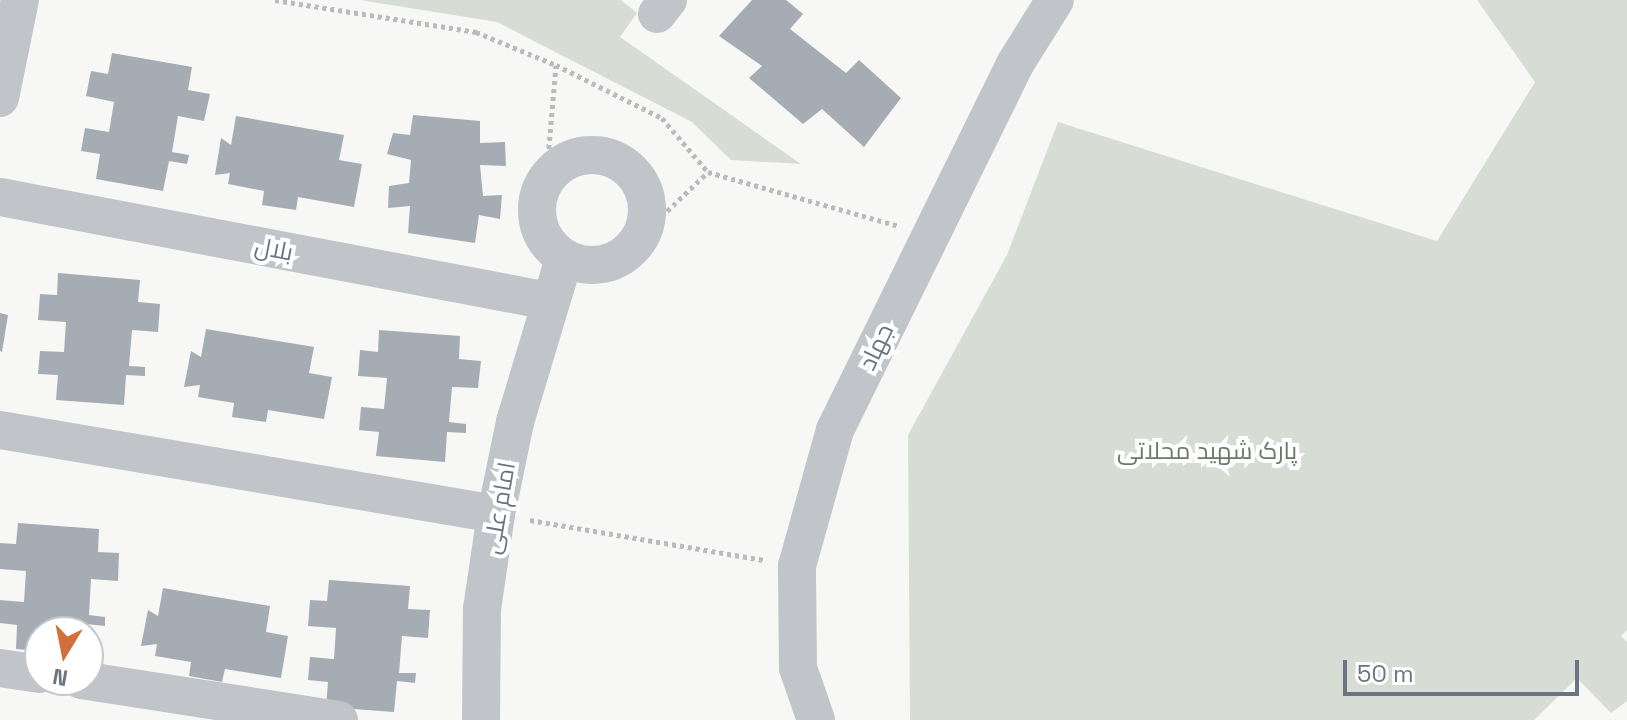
<!DOCTYPE html>
<html>
<head>
<meta charset="utf-8">
<style>
	body { margin:0 }
	#map { position:relative; width:1627px; height:720px; overflow:hidden; background:#f7f8f5; font-family:"Space Grotesk",Cairo,sans-serif }
	div>[style] { position:absolute }
	.green>* { inset:0; background:#d7dcd5 }
	.building>* { inset:0; background:#a6acb3 }
	.path>* { height:5px; margin-top:-2.5px; transform-origin:0; background:repeating-linear-gradient(90deg,#b9bbbe 0 4px,transparent 0 8px) }
	.street>* { height:38px; margin:-19px; padding:0 19px; transform-origin:19px; border-radius:19px; background:#c1c4c8 }
	.street>.ring { margin:-19px; padding:0; box-sizing:content-box; background:none; border:38px solid #c1c4c8; border-radius:50% }
	span { translate:-50% -50%; white-space:nowrap; text-align:center; line-height:1.15; -webkit-text-stroke:8px #fff; paint-order:stroke }
	.street-label { font-size:24px; color:#6a7583 }
	.park-label { font-size:24px; color:#697b68 }
	.north { position:absolute; left:24px; top:616px; width:80px; height:80px; box-sizing:border-box; background:#fff; border:2px solid #c3c8cd; border-radius:50%; rotate:190deg; font-size:22px; font-weight:700; line-height:32px; text-align:center; color:#6a7583 }
	.north::after { content:''; display:block; margin:auto; width:28px; height:36px; background:#d2703b; clip-path:polygon(50% 0,100% 100%,50% 72%,0 100%) }
	.scale { position:absolute; left:1343px; top:660px; width:236px; height:36px; box-sizing:border-box; border:4px solid #6a7583; border-top:0; padding-left:10px; font-size:24px; line-height:28px; white-space:nowrap; color:#6a7583; -webkit-text-stroke:6px #fff; paint-order:stroke }
</style>
</head>
<body>
<div id="map">
	<div class="green">
		<i style="clip-path:polygon(360px 0,621px 0,637px 13px,620px 37px,801px 164px,731px 160px,692px 122px,497px 22px)"></i>
		<i style="clip-path:polygon(1477px 0,1627px 0,1627px 630px,1621px 636px,1627px 642px,1627px 701px,1611px 713px,1577px 678px,1534px 720px,910px 720px,908px 435px,1007px 255px,1058px 122px,1437px 241px,1535px 82px)"></i>
	</div>
	<div class="building">
		<i style="clip-path:polygon(752px 0,786px 0,803px 14px,790px 29px,846px 73px,859px 60px,901px 98px,864px 147px,822px 109px,803px 124px,749px 78px,762px 66px,719px 36px)"></i>
		<i style="clip-path:polygon(112px 53px,192px 67px,188px 90px,210px 94px,204px 121px,178px 116px,172px 152px,189px 155px,187px 164px,169px 161px,163px 191px,96px 179px,100px 154px,81px 151px,85px 128px,109px 132px,114px 102px,86px 96px,91px 71px,108px 74px)"></i>
		<i style="clip-path:polygon(413px 115px,480px 121px,480px 143px,505px 142px,506px 166px,480px 165px,483px 196px,502px 195px,500px 219px,479px 215px,475px 243px,408px 233px,410px 206px,388px 208px,389px 186px,409px 183px,411px 160px,387px 154px,393px 133px,410px 135px)"></i>
		<i style="clip-path:polygon(236px 116px,344px 135px,339px 160px,362px 164px,354px 207px,298px 197px,296px 210px,262px 205px,264px 191px,228px 184px,230px 173px,215px 175px,221px 138px,231px 145px)"></i>
		<i style="clip-path:polygon(58px 273px,140px 280px,138px 302px,160px 304px,158px 332px,132px 330px,129px 366px,145px 367px,145px 376px,126px 375px,124px 405px,56px 400px,58px 375px,38px 374px,40px 351px,64px 352px,66px 322px,38px 320px,40px 294px,57px 295px)"></i>
		<i style="clip-path:polygon(0 313px,8px 315px,2px 352px,0 351px)"></i>
		<i style="clip-path:polygon(206px 329px,314px 347px,309px 373px,332px 377px,324px 419px,268px 410px,266px 422px,232px 417px,234px 403px,198px 397px,200px 385px,184px 387px,191px 351px,201px 357px)"></i>
		<i style="clip-path:polygon(379px 330px,460px 336px,459px 359px,481px 361px,478px 388px,452px 387px,449px 422px,466px 424px,466px 433px,447px 432px,445px 462px,376px 456px,379px 432px,359px 430px,361px 407px,384px 409px,387px 378px,358px 376px,360px 350px,378px 352px)"></i>
		<i style="clip-path:polygon(18px 523px,99px 529px,98px 552px,119px 553px,118px 581px,91px 579px,89px 615px,105px 617px,105px 626px,86px 624px,86px 632px,40px 632px,40px 651px,16px 649px,17px 625px,0 623px,0 600px,24px 602px,26px 571px,0 569px,0 543px,16px 544px)"></i>
		<i style="clip-path:polygon(329px 580px,410px 586px,408px 609px,430px 610px,428px 638px,402px 636px,399px 673px,416px 673px,415px 683px,397px 681px,394px 712px,326px 707px,328px 682px,308px 680px,310px 657px,334px 659px,336px 628px,308px 626px,310px 600px,327px 601px)"></i>
		<i style="clip-path:polygon(163px 588px,270px 606px,266px 632px,288px 636px,281px 678px,225px 669px,222px 682px,189px 676px,191px 662px,155px 656px,157px 644px,141px 646px,148px 610px,158px 616px)"></i>
	</div>
	<div class="path">
		<i style="left:275px;top:0;width:204px;rotate:9deg"></i>
		<i style="left:476px;top:32px;width:87px;rotate:22.4deg"></i>
		<i style="left:546px;top:180px;width:115px;rotate:-85deg"></i>
		<i style="left:556px;top:65px;width:119px;rotate:26.6deg"></i>
		<i style="left:662px;top:118px;width:71px;rotate:49.6deg"></i>
		<i style="left:644px;top:233px;width:88px;rotate:-43.6deg"></i>
		<i style="left:708px;top:172px;width:198px;rotate:15.8deg"></i>
		<i style="left:530px;top:520px;width:237px;rotate:9.7deg"></i>
	</div>
	<div class="street">
		<i style="left:657px;top:14px;width:18px;rotate:-52deg"></i>
		<i style="left:0;top:98px;width:100px;rotate:-78.5deg"></i>
		<i class="ring" style="left:537px;top:155px;width:72px;height:72px"></i>
		<i style="left:0;top:197px;width:559px;rotate:10.73deg"></i>
		<i style="left:0;top:430px;width:503px;rotate:9.61deg"></i>
		<i style="left:0;top:668px;width:40px;rotate:8.5deg"></i>
		<i style="left:81px;top:680px;width:261px;rotate:8.8deg"></i>
		<i style="left:481px;top:720px;width:111px;rotate:-89.5deg"></i>
		<i style="left:482px;top:609px;width:96px;rotate:-81.6deg"></i>
		<i style="left:496px;top:514px;width:94px;rotate:-78.3deg"></i>
		<i style="left:515px;top:422px;width:170px;rotate:-73.3deg"></i>
		<i style="left:816px;top:720px;width:55px;rotate:-109.1deg"></i>
		<i style="left:798px;top:668px;width:102px;rotate:-90.6deg"></i>
		<i style="left:797px;top:566px;width:141px;rotate:-74.4deg"></i>
		<i style="left:835px;top:430px;width:408px;rotate:-63.8deg"></i>
		<i style="left:1015px;top:64px;width:75px;rotate:-58deg"></i>
	</div>
	<div class="street-label">
		<span style="left:274px;top:249px;rotate:11deg">بلال</span>
		<span style="left:876px;top:347px;rotate:-64deg">جهاد</span>
		<span style="left:499px;top:508px;rotate:-80deg">امام علی</span>
	</div>
	<div class="park-label">
		<span style="left:1207px;top:451px">پارک شهید محلاتی</span>
	</div>
	<div class="north">N</div>
	<div class="scale">50 m</div>
</div>
</body>
</html>
